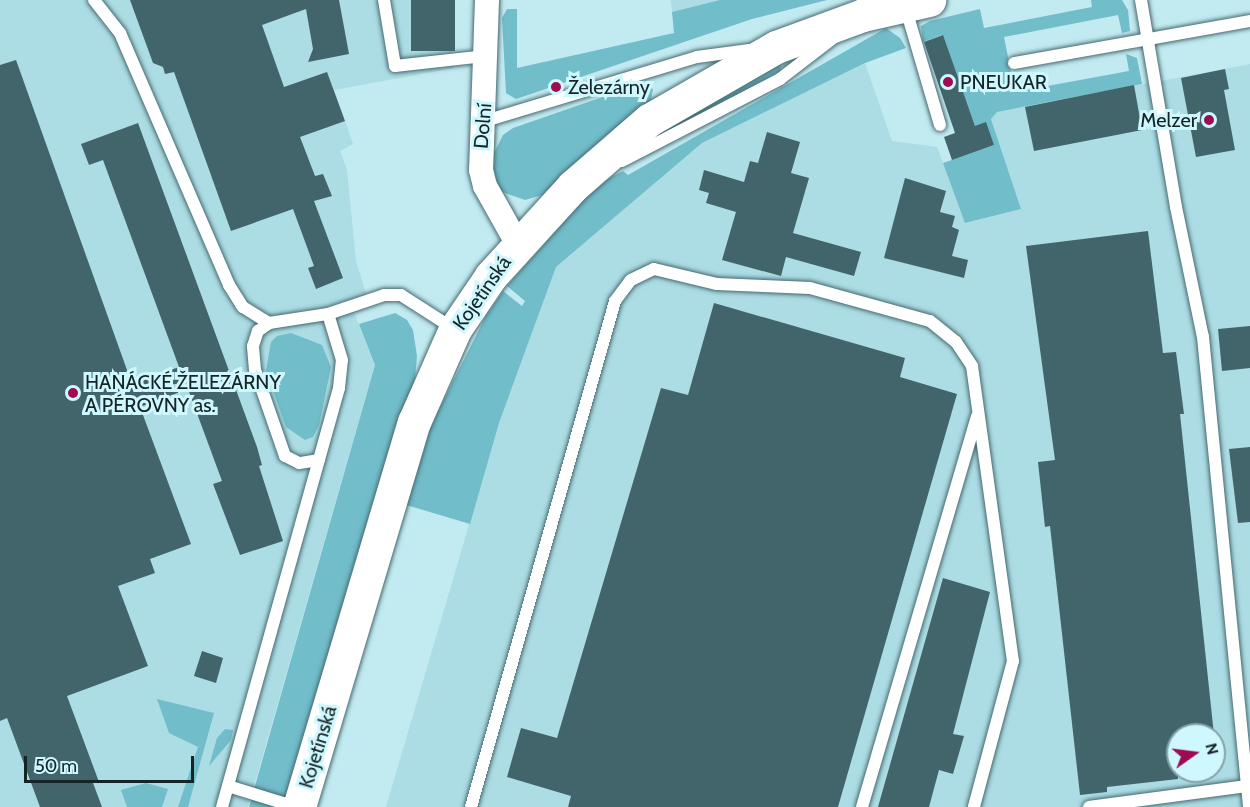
<!DOCTYPE html>
<html>
<head>
<meta charset="utf-8">
<style>
	body { margin:0 }
	#map { position:relative; width:1250px; height:807px; overflow:hidden; background:#c2eaf1; font-family:Cabin,sans-serif }
	div>[style] { position:absolute }
	.built>* { inset:0; background:#acdce4 }
	.green>* { inset:0; background:#71bdca }
	.building>* { inset:0; background:#41656b }
	.roads { filter:drop-shadow(0 0 2px #466a70) drop-shadow(0 0 2px #466a70) }
	.service>* { height:12px; margin:-6px; padding:0 6px; transform-origin:6px; border-radius:6px; background:#fff }
	.minor>* { height:24px; margin:-12px; padding:0 12px; transform-origin:12px; border-radius:12px; background:#fff }
	.secondary>* { height:33px; margin:-16.5px; padding:0 16.5px; transform-origin:16.5px; border-radius:16.5px; background:#fff }
	.dots>* { width:16px; height:16px; translate:-50% -50%; box-sizing:border-box; border:3px solid #cff7fe; border-radius:50% }
	span { translate:-50% -50%; white-space:nowrap; text-align:center; line-height:1.15; -webkit-text-stroke:6px #cff7fe; paint-order:stroke }
	.poi-label { font-size:20px; color:#152426 }
	.left { translate:0 -50%; text-align:left }
	.right { translate:-100% -50%; text-align:right }
	.street-label { font-size:20px; color:#152426 }
	.north { position:absolute; left:1166px; top:723px; width:60px; height:60px; box-sizing:border-box; background:#cff7fe; border:2px solid #85a3a8; border-radius:50%; rotate:76deg; font-size:16px; font-weight:700; line-height:24px; text-align:center; color:#152426 }
	.north::after { content:''; display:block; margin:auto; width:21px; height:27px; background:#9e0b54; clip-path:polygon(50% 0,100% 100%,50% 72%,0 100%) }
	.scale { position:absolute; left:24px; top:756px; width:170px; height:27px; box-sizing:border-box; border:3px solid #152426; border-top:0; padding-left:8px; font-size:18px; line-height:21px; white-space:nowrap; color:#152426; -webkit-text-stroke:4px #cff7fe; paint-order:stroke }
</style>
</head>
<body>
<div id="map">
	<div class="built">
		<i style="clip-path:polygon(0 0,455px 0,454px 68px,334px 90px,353px 144px,340px 151px,347px 170px,356px 261px,369px 303px,353px 310px,375px 365px,248px 807px,0 807px)"></i>
		<i style="clip-path:polygon(671px 0,720px 0,672px 12px)"></i>
		<i style="clip-path:polygon(evenodd,865px 63px,892px 141px,937px 147px,966px 223px,1021px 209px,991px 119px,997px 112px,1250px 64px,1250px 807px,386px 807px,499px 423px,556px 267px,702px 143px,865px 63px,1178px 735px,1214px 735px,1214px 771px,1178px 771px,1178px 735px)"></i>
	</div>
	<div class="green">
		<i style="clip-path:polygon(720px 0,827px 0,752px 19px,516px 99px,506px 93px,502px 18px,507px 9px,517px 9px,517px 68px,674px 33px,672px 12px)"></i>
		<i style="clip-path:polygon(1091px 0,1122px 0,1128px 10px,1130px 31px,1122px 33px,1118px 15px,1004px 37px,1015px 92px,1129px 71px,1126px 54px,1137px 58px,1142px 84px,997px 112px,991px 119px,1021px 209px,965px 223px,943px 163px,994px 145px,975px 126px,942px 35px,923px 42px,921px 26px,930px 21px,980px 9px,984px 28px,1092px 7px)"></i>
		<i style="clip-path:polygon(886px 28px,900px 38px,906px 48px,865px 63px,702px 143px,556px 267px,499px 423px,470px 524px,403px 504px,425px 437px,486px 316px,503px 291px,522px 306px,525px 301px,507px 286px,590px 192px,603px 181px,623px 171px,628px 175px)"></i>
		<i style="clip-path:polygon(781px 63px,780px 71px,682px 124px,679px 122px)"></i>
		<i style="clip-path:polygon(640px 84px,653px 89px,651px 100px,542px 195px,525px 200px,502px 192px,492px 175px,492px 157px,503px 135px,513px 128px)"></i>
		<i style="clip-path:polygon(395px 313px,407px 320px,413px 330px,417px 356px,415px 379px,289px 807px,249px 807px,375px 365px,359px 324px)"></i>
		<i style="clip-path:polygon(291px 333px,322px 345px,331px 367px,319px 425px,313px 437px,305px 440px,286px 427px,266px 371px,271px 342px,277px 336px)"></i>
		<i style="clip-path:polygon(157px 699px,214px 713px,188px 807px,178px 807px,198px 747px,169px 733px)"></i>
		<i style="clip-path:polygon(225px 729px,233px 730px,231px 740px,209px 766px,217px 738px)"></i>
		<i style="clip-path:polygon(146px 783px,168px 789px,162px 807px,127px 807px,121px 790px)"></i>
	</div>
	<div class="building">
		<i style="clip-path:polygon(130px 0,339px 0,349px 54px,308px 62px,313px 49px,306px 9px,262px 25px,284px 87px,327px 72px,345px 121px,300px 137px,315px 176px,323px 174px,332px 196px,314px 201px,343px 278px,316px 289px,308px 268px,314px 266px,293px 209px,231px 231px,174px 72px,165px 74px,163px 67px,153px 63px)"></i>
		<i style="clip-path:polygon(411px 0,455px 0,455px 51px,411px 51px)"></i>
		<i style="clip-path:polygon(943px 35px,975px 126px,986px 122px,994px 145px,952px 160px,944px 137px,955px 133px,924px 42px)"></i>
		<i style="clip-path:polygon(16px 60px,132px 384px,179px 367px,103px 160px,89px 165px,81px 144px,138px 123px,257px 447px,262px 465px,259px 466px,283px 541px,240px 555px,213px 484px,222px 481px,188px 389px,140px 407px,191px 544px,150px 559px,155px 573px,118px 586px,148px 666px,67px 696px,99px 782px,93px 783px,102px 807px,40px 807px,7px 718px,0 721px,0 65px)"></i>
		<i style="clip-path:polygon(1225px 69px,1229px 89px,1224px 90px,1235px 150px,1196px 157px,1181px 78px)"></i>
		<i style="clip-path:polygon(1134px 85px,1142px 130px,1034px 151px,1025px 107px)"></i>
		<i style="clip-path:polygon(767px 132px,800px 142px,791px 173px,809px 178px,793px 233px,861px 252px,854px 276px,786px 257px,781px 276px,722px 260px,736px 212px,706px 203px,709px 193px,699px 190px,704px 170px,744px 182px,750px 161px,758px 163px)"></i>
		<i style="clip-path:polygon(905px 178px,946px 191px,940px 212px,955px 216px,952px 227px,959px 230px,952px 256px,968px 260px,964px 278px,884px 258px)"></i>
		<i style="clip-path:polygon(1148px 231px,1163px 353px,1176px 352px,1184px 414px,1180px 414px,1214px 735px,1178px 735px,1178px 779px,1107px 787px,1107px 792px,1080px 795px,1050px 526px,1045px 527px,1038px 462px,1055px 460px,1026px 246px)"></i>
		<i style="clip-path:polygon(714px 303px,905px 358px,900px 377px,957px 394px,838px 807px,568px 807px,571px 796px,507px 777px,521px 728px,557px 738px,661px 388px,688px 395px)"></i>
		<i style="clip-path:polygon(1250px 326px,1250px 368px,1222px 371px,1218px 329px)"></i>
		<i style="clip-path:polygon(1250px 447px,1250px 522px,1238px 523px,1229px 449px)"></i>
		<i style="clip-path:polygon(943px 578px,990px 592px,953px 734px,964px 736px,953px 774px,939px 770px,929px 807px,878px 807px)"></i>
		<i style="clip-path:polygon(202px 651px,223px 658px,216px 683px,194px 676px)"></i>
	</div>
	<div class="roads">
		<div class="service">
			<i style="left:94px;top:0;width:42px;rotate:51.8deg"></i>
			<i style="left:120px;top:33px;width:275px;rotate:66.6deg"></i>
			<i style="left:229px;top:285px;width:26px;rotate:58deg"></i>
			<i style="left:243px;top:307px;width:31px;rotate:32deg"></i>
			<i style="left:384px;top:0;width:67px;rotate:80.5deg"></i>
			<i style="left:395px;top:66px;width:92px;rotate:-6.3deg"></i>
			<i style="left:1141px;top:0;width:210px;rotate:80.4deg"></i>
			<i style="left:1176px;top:207px;width:133px;rotate:78.3deg"></i>
			<i style="left:1203px;top:337px;width:472px;rotate:84.4deg"></i>
			<i style="left:905px;top:6px;width:124px;rotate:73.6deg"></i>
			<i style="left:1014px;top:63px;width:240px;rotate:-10.1deg"></i>
			<i style="left:485px;top:121px;width:221px;rotate:-16.8deg"></i>
			<i style="left:697px;top:57px;width:51px;rotate:-7.8deg"></i>
			<i style="left:622px;top:161px;width:178px;rotate:-27.4deg"></i>
			<i style="left:780px;top:79px;width:66px;rotate:-37.6deg"></i>
			<i style="left:319px;top:460px;width:20px;rotate:171deg"></i>
			<i style="left:299px;top:463px;width:16px;rotate:-153deg"></i>
			<i style="left:285px;top:456px;width:91px;rotate:-109.2deg"></i>
			<i style="left:255px;top:370px;width:24px;rotate:-95deg"></i>
			<i style="left:253px;top:346px;width:16px;rotate:-72deg"></i>
			<i style="left:258px;top:331px;width:14px;rotate:-36deg"></i>
			<i style="left:269px;top:323px;width:60px;rotate:-8.7deg"></i>
			<i style="left:228px;top:786px;width:71px;rotate:17.2deg"></i>
			<i style="left:222px;top:807px;width:435px;rotate:-74.4deg"></i>
			<i style="left:339px;top:388px;width:28px;rotate:-84deg"></i>
			<i style="left:342px;top:360px;width:48px;rotate:-106.9deg"></i>
			<i style="left:328px;top:314px;width:59px;rotate:-18.7deg"></i>
			<i style="left:384px;top:295px;width:17px"></i>
			<i style="left:401px;top:295px;width:63px;rotate:32.7deg"></i>
			<i style="left:471px;top:807px;width:526px;rotate:-74.11deg"></i>
			<i style="left:615px;top:301px;width:26px;rotate:-53deg"></i>
			<i style="left:631px;top:280px;width:25px;rotate:-26deg"></i>
			<i style="left:654px;top:269px;width:65px;rotate:13.4deg"></i>
			<i style="left:717px;top:284px;width:93px;rotate:2.5deg"></i>
			<i style="left:810px;top:288px;width:124px;rotate:15.4deg"></i>
			<i style="left:930px;top:321px;width:33px;rotate:39deg"></i>
			<i style="left:956px;top:342px;width:29px;rotate:56deg"></i>
			<i style="left:972px;top:366px;width:298px;rotate:82.1deg"></i>
			<i style="left:1013px;top:661px;width:151px;rotate:105deg"></i>
			<i style="left:862px;top:807px;width:407px;rotate:-73.6deg"></i>
			<i style="left:1089px;top:807px;width:159px;rotate:-7.6deg"></i>
		</div>
		<div class="minor">
			<i style="left:487px;top:0;width:170px;rotate:92deg"></i>
			<i style="left:481px;top:170px;width:16px;rotate:76deg"></i>
			<i style="left:485px;top:186px;width:65px;rotate:60.7deg"></i>
		</div>
		<div class="secondary">
			<i style="left:299px;top:807px;width:402px;rotate:-73.4deg"></i>
			<i style="left:414px;top:422px;width:102px;rotate:-66.2deg"></i>
			<i style="left:455px;top:329px;width:64px;rotate:-55.8deg"></i>
			<i style="left:491px;top:276px;width:122px;rotate:-47.7deg"></i>
			<i style="left:573px;top:186px;width:101px;rotate:-41deg"></i>
			<i style="left:649px;top:120px;width:146px;rotate:-29.9deg"></i>
			<i style="left:776px;top:47px;width:93px;rotate:-20.2deg"></i>
			<i style="left:863px;top:15px;width:68px;rotate:-12.8deg"></i>
		</div>
	</div>
	<div class="dots">
		<i style="left:948px;top:82px;background:#9e0b54"></i>
		<i style="left:556px;top:87px;background:#9e0b54"></i>
		<i style="left:1209px;top:120px;background:#9e0b54"></i>
		<i style="left:73px;top:393px;background:#9e0b54"></i>
	</div>
	<div class="poi-label">
		<span class="left" style="left:960px;top:82px">PNEUKAR</span>
		<span class="left" style="left:568px;top:87px">Železárny</span>
		<span class="right" style="left:1197px;top:120px">Melzer</span>
		<span class="left" style="left:85px;top:394px">HANÁCKÉ ŽELEZÁRNY<br>A PÉROVNY as.</span>
	</div>
	<div class="street-label">
		<span style="left:483px;top:126px;rotate:-85deg">Dolní</span>
		<span style="left:482px;top:293px;rotate:-55deg">Kojetínská</span>
		<span style="left:318px;top:747px;rotate:-73deg">Kojetínská</span>
	</div>
	<div class="north">N</div>
	<div class="scale">50 m</div>
</div>
</body>
</html>
